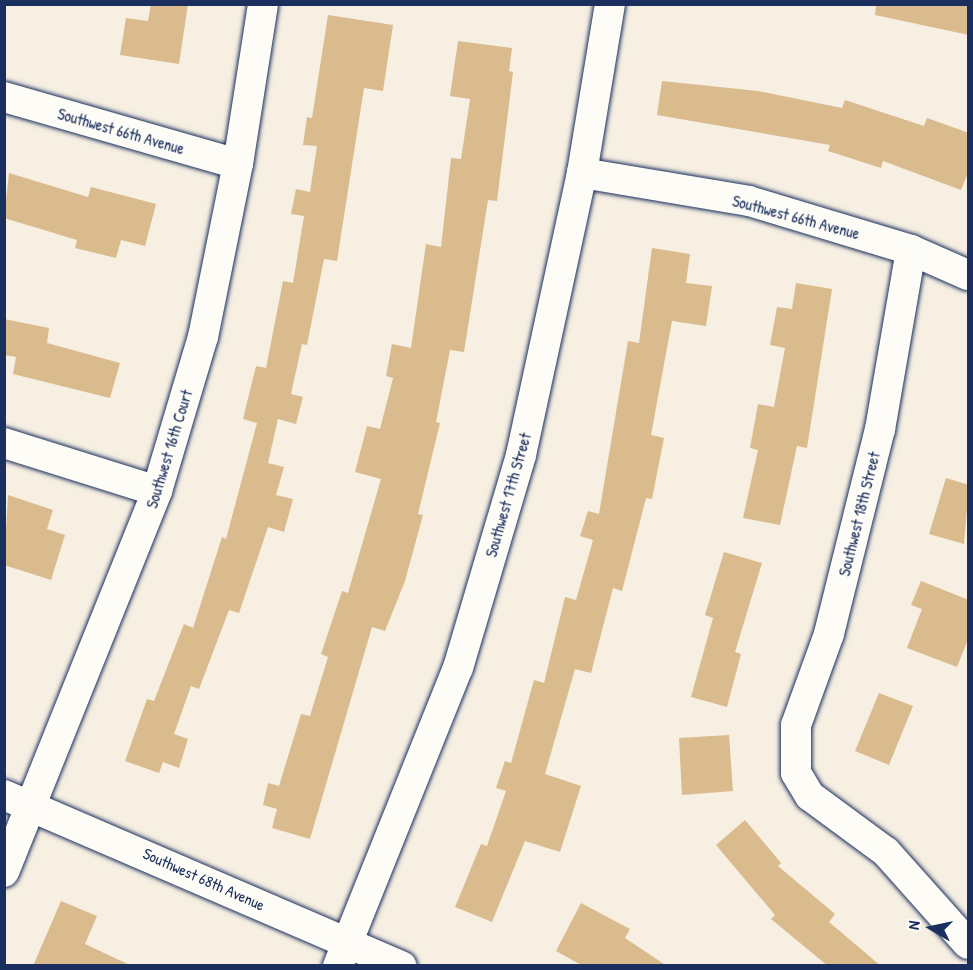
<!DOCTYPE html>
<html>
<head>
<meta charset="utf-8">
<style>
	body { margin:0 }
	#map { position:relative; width:973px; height:970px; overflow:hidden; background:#f6efe2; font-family:"Patrick Hand",sans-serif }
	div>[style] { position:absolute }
	.building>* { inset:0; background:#dabb8d }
	.roads { filter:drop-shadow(0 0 2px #1b2f5e) drop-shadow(0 0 2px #1b2f5e) }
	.street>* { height:30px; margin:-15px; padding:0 15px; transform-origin:15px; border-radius:15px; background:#fdfcf7 }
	span { translate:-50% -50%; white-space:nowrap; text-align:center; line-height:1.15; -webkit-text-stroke:5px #fdfcf7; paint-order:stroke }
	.street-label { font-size:16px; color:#1b2f5e }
	.frame { position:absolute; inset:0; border:6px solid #1b2f5e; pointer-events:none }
	.north { position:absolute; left:901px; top:898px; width:60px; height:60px; -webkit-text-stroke:4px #fdfcf7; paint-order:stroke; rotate:279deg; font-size:16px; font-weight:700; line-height:24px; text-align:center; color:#1b2f5e }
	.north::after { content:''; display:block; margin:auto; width:21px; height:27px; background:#1b2f5e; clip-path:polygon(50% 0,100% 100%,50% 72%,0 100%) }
</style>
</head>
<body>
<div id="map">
	<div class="building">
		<i style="clip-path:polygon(151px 4px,188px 4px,179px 64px,120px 55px,126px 18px,148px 21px)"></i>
		<i style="clip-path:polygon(876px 4px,969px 4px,969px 35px,875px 15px)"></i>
		<i style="clip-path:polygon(328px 15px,393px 25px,383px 91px,364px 88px,337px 261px,324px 259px,307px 345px,302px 344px,291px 394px,303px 397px,296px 424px,278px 419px,268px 463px,284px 467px,276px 495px,293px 499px,284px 532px,268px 527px,239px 613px,229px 610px,199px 689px,191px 686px,174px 734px,188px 739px,179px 768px,163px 762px,159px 773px,125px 761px,147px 699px,154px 701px,184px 624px,193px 628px,222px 537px,226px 539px,257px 423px,243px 419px,256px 366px,266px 368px,283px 281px,293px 283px,304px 216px,291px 214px,296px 189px,310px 192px,317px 146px,303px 145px,307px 117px,312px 118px)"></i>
		<i style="clip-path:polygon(458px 41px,512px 48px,509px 71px,513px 72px,497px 201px,488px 200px,464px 352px,450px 350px,436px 422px,440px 423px,418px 514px,423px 515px,405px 581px,385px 631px,372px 627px,310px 839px,272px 828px,277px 809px,263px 805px,268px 783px,279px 786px,301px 714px,310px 716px,328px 657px,321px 654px,342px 591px,348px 593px,381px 479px,355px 472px,367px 426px,380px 429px,393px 378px,386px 376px,392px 344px,411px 348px,426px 244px,441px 247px,451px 158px,461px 159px,470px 99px,450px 96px)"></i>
		<i style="clip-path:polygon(662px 81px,758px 91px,842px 108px,845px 100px,924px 126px,927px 118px,969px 133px,969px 170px,961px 190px,883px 161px,881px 168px,828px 151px,830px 145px,657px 115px)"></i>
		<i style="clip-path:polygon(9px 173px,88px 197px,91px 187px,156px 204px,145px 246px,121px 240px,116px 258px,75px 248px,77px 240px,4px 218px)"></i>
		<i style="clip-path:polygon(652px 248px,690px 254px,686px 283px,712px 286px,706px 326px,672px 321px,651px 435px,664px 438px,652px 499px,646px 498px,622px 591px,613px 588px,591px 673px,575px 669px,545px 774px,581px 786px,560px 852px,525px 841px,492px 922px,455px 907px,481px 844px,487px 846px,506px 791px,496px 788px,505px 761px,511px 763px,534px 680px,544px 683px,565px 597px,576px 600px,593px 540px,580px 536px,588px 511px,599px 514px,628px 341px,639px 343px)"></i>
		<i style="clip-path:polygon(796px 283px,832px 289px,807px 448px,797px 446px,780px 525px,743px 518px,758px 450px,750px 448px,758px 404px,774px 407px,785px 348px,770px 345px,777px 307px,792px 309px)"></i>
		<i style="clip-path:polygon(4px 319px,49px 328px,47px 343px,120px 363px,110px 398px,13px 374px,16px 357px,4px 355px)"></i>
		<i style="clip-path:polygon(946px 478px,969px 485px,964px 544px,929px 534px)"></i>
		<i style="clip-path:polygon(8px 495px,53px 510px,47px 529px,65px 535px,51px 580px,4px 565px)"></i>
		<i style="clip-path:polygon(724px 552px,762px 563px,735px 652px,741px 654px,727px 707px,691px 697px,713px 618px,705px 615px)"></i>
		<i style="clip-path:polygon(921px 581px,969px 600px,969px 637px,957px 667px,907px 648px,922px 609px,911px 605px)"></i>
		<i style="clip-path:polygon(879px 693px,913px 706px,889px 765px,855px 751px)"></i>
		<i style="clip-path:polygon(729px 735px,733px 791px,682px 795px,679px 738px)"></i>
		<i style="clip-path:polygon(745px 820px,781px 863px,778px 866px,835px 914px,829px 922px,881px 966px,828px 966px,771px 919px,775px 915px,716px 845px)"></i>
		<i style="clip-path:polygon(61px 901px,97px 916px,85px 944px,132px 966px,33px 966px)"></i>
		<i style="clip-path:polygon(581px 903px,630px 929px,625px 938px,667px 966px,583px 966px,556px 951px)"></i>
	</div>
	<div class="roads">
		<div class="street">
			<i style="left:4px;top:97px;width:243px;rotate:16deg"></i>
			<i style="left:582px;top:173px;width:169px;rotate:9.5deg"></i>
			<i style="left:749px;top:201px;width:169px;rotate:16.8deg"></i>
			<i style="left:911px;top:250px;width:62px;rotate:23.7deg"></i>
			<i style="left:911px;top:250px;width:182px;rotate:99.8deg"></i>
			<i style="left:880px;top:429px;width:211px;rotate:104deg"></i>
			<i style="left:829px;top:634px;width:97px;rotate:109.9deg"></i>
			<i style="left:796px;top:725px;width:48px;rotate:90deg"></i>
			<i style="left:796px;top:773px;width:27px;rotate:59deg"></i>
			<i style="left:810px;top:796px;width:94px;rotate:36.4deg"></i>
			<i style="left:886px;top:852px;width:123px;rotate:48.3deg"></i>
			<i style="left:4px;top:443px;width:160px;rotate:17.4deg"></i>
			<i style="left:4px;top:795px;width:433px;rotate:23.3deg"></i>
			<i style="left:4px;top:872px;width:411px;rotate:-68.1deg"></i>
			<i style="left:157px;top:491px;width:161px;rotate:-73.4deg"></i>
			<i style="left:203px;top:337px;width:177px;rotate:-78.6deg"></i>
			<i style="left:238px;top:164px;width:162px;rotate:-81.1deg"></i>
			<i style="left:338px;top:966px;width:321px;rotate:-68.1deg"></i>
			<i style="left:458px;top:668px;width:222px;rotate:-73.5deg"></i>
			<i style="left:521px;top:455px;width:289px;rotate:-77.8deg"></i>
			<i style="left:582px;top:173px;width:171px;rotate:-80.6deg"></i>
		</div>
	</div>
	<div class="street-label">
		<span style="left:121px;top:131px;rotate:16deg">Southwest 66th Avenue</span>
		<span style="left:796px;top:217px;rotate:15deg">Southwest 66th Avenue</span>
		<span style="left:169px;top:449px;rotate:-73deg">Southwest 16th Court</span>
		<span style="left:508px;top:495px;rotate:-74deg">Southwest 17th Street</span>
		<span style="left:859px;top:514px;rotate:-76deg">Southwest 18th Street</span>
		<span style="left:204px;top:879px;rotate:24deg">Southwest 68th Avenue</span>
	</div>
	<div class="frame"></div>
	<div class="north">N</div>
</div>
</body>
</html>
